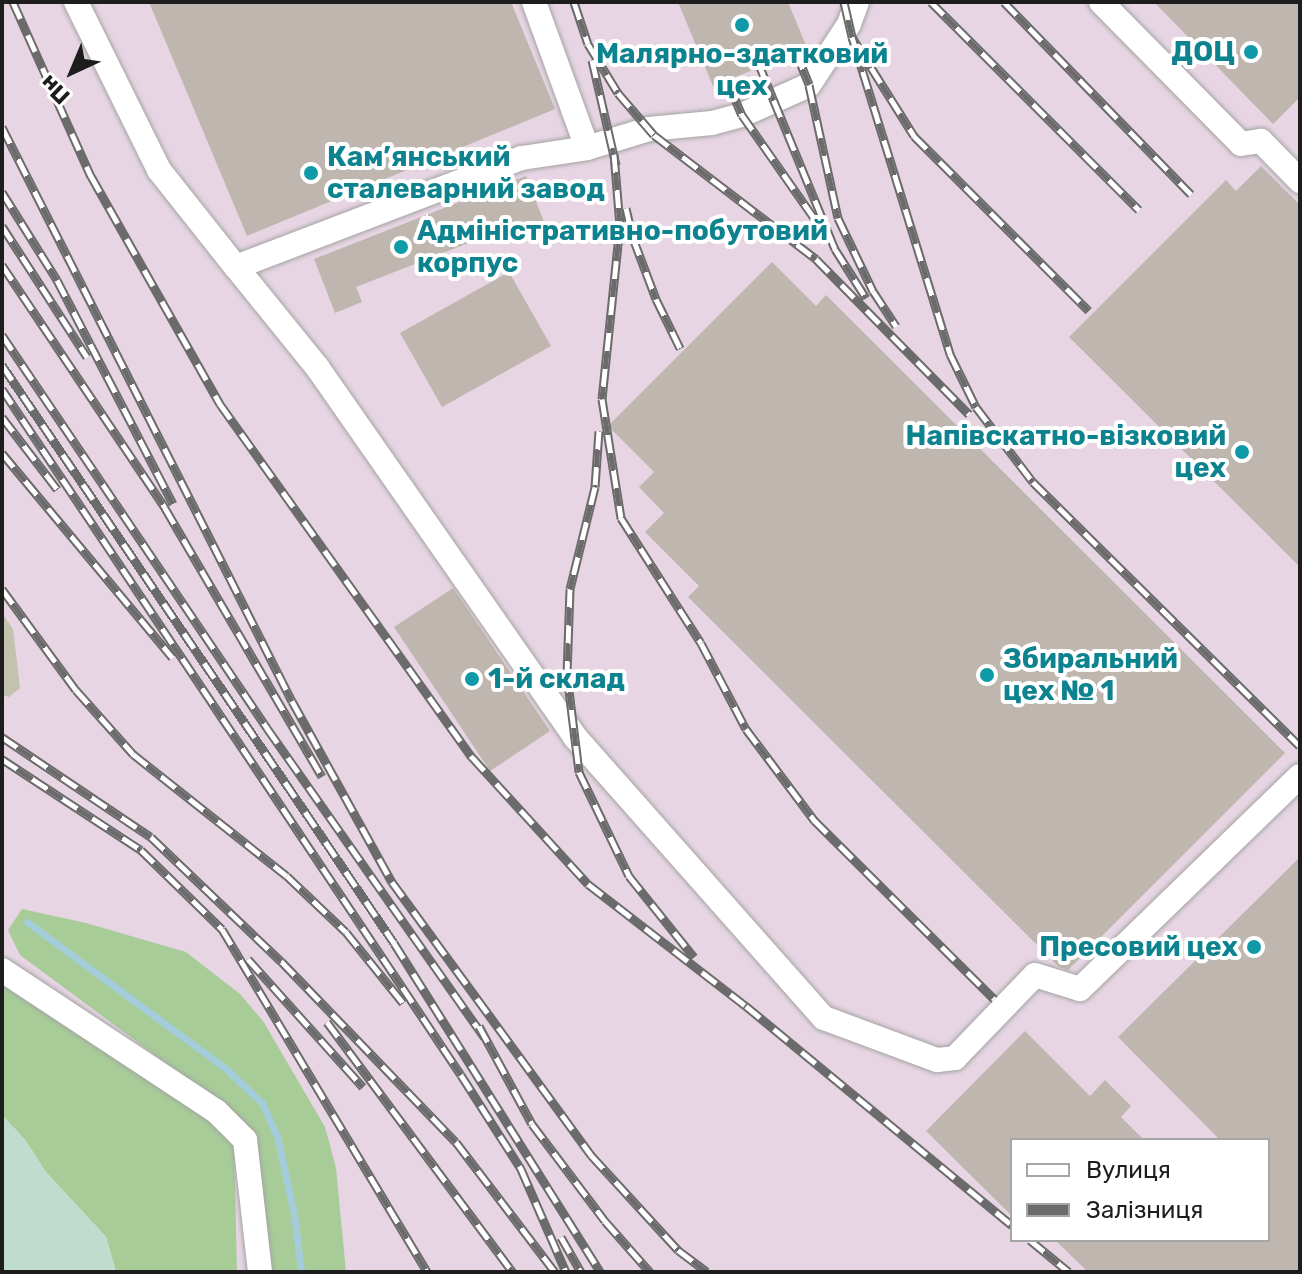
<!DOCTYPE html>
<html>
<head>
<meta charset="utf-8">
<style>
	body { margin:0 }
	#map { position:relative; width:1302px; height:1274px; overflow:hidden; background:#eeeae3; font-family:Rubik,sans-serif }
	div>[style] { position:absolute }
	.industrial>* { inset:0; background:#e7d5e3 }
	.construction>* { inset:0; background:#c2c2af }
	.forest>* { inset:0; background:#a7cc98 }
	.wetland>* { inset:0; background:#c0dccf }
	.stream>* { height:7px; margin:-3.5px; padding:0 3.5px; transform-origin:3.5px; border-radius:3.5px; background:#a4cddb }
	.building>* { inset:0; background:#beb6af }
	.roads { filter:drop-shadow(0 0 2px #a4a4a4) drop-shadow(0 0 2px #a4a4a4) }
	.minor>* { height:24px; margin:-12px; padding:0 12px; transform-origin:12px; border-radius:12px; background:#fff }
	.rail>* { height:9px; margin-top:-4.5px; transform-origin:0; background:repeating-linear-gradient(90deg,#fff 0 18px,#6b6b6b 0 36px); box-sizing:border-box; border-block:2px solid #6b6b6b }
	.dots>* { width:22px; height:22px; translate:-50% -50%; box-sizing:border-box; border:4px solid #fff; border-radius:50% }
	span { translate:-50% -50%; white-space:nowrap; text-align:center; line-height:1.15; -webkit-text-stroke:8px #fff; paint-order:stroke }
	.culture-label { font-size:28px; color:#0d838f; font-weight:700 }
	.right { translate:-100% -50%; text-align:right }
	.left { translate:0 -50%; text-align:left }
	.frame { position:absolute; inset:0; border:4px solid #1d1d1d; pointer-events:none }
	.legend { position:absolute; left:1010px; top:1138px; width:260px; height:104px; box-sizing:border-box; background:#fff; border:2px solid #a5a5a5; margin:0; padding:10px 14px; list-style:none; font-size:24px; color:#1d1d1d }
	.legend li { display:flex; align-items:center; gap:16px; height:40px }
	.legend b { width:40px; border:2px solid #a5a5a5 }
	.north { position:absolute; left:32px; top:32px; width:80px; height:80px; -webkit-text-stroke:6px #fff; paint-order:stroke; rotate:224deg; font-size:22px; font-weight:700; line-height:32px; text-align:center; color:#1d1d1d }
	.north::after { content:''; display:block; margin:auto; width:28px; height:36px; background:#1d1d1d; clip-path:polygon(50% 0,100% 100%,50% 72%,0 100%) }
</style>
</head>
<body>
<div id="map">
	<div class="industrial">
		<i style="clip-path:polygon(evenodd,2px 2px,1300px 2px,1300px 1272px,233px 1272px,2px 992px,2px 2px,1012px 1140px,1268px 1140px,1268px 1240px,1012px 1240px,1012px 1140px)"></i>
	</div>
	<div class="construction">
		<i style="clip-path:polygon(2px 613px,13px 629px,20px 688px,9px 697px,2px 695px)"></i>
	</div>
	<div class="forest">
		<i style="clip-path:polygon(22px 909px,86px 923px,186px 952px,240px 994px,263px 1021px,325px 1127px,336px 1168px,346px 1272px,270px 1272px,256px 1144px,244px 1121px,20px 955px,8px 930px)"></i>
		<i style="clip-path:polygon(2px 980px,234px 1138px,237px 1272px,116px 1272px,106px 1237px,45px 1171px,26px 1141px,2px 1115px)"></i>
	</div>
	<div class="wetland">
		<i style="clip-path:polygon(2px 1115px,26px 1141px,45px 1171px,106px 1237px,116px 1272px,2px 1272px)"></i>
	</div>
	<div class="stream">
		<i style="left:27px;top:922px;width:246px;rotate:36.4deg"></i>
		<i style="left:225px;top:1068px;width:51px;rotate:43.4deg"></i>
		<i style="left:262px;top:1103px;width:36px;rotate:66deg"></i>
		<i style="left:277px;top:1136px;width:80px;rotate:77.7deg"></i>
		<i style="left:294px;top:1214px;width:58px;rotate:83.1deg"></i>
	</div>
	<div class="building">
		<i style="clip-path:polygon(149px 2px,511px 2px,555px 109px,247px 236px)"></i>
		<i style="clip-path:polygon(678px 2px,788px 2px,807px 48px,713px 86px)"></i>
		<i style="clip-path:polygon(1154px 2px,1300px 2px,1300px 97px,1273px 124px)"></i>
		<i style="clip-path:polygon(1261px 166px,1300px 205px,1300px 567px,1069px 337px,1226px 180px,1236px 191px)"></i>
		<i style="clip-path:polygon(526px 176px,546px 227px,522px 236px,517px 224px,356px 287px,362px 302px,335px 313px,314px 259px)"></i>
		<i style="clip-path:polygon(772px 262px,816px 306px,826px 295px,1285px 753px,1068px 970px,1059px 967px,688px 597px,699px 586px,645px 532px,664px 513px,639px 487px,654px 472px,608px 426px)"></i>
		<i style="clip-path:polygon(509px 272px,551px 346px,442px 407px,400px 333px)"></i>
		<i style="clip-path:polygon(453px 588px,550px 731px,490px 771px,394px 627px)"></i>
		<i style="clip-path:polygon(1300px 857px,1300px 1272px,1088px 1272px,1055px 1240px,1268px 1240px,1268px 1140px,1220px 1140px,1118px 1037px)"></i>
		<i style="clip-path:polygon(1025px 1031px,1090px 1096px,1105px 1080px,1131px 1106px,1121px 1117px,1144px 1140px,1012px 1140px,1012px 1216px,926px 1131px)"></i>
	</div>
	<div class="roads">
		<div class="minor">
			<i style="left:76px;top:2px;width:187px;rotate:63.7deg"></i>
			<i style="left:159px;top:170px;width:124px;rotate:51.6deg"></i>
			<i style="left:236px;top:267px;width:306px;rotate:-20.9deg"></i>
			<i style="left:522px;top:158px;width:66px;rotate:-8.7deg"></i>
			<i style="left:587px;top:148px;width:65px;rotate:-17deg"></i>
			<i style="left:649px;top:129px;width:63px;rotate:-5.4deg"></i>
			<i style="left:712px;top:123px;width:31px;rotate:-15deg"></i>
			<i style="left:742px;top:115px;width:73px;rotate:-24.1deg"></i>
			<i style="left:809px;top:85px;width:73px;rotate:-56.7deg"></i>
			<i style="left:849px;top:24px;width:23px;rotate:-70deg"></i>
			<i style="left:534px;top:2px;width:155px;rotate:70deg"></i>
			<i style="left:1101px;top:2px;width:199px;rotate:45.4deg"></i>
			<i style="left:1241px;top:144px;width:20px;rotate:-9deg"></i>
			<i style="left:1261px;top:141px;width:56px;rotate:45.7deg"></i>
			<i style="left:236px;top:267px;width:129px;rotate:51deg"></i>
			<i style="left:317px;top:367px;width:451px;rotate:55.1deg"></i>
			<i style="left:575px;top:737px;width:375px;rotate:48.5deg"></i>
			<i style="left:824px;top:1018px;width:121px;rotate:20.4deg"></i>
			<i style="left:937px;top:1060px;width:18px;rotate:-6deg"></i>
			<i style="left:955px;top:1058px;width:115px;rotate:-46.1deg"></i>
			<i style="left:1035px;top:975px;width:47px;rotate:17.3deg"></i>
			<i style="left:1080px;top:989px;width:306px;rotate:-44.1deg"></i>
			<i style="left:2px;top:970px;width:256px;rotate:33.4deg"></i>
			<i style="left:216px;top:1111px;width:41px;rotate:45deg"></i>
			<i style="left:245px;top:1140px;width:133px;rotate:83.5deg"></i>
		</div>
	</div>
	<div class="rail">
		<i style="left:13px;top:2px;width:191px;rotate:65.9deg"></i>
		<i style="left:91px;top:176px;width:262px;rotate:60.5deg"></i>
		<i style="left:220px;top:404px;width:434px;rotate:54.5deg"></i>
		<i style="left:472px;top:757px;width:172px;rotate:47.6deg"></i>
		<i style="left:588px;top:884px;width:200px;rotate:37.7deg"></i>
		<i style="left:746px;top:1006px;width:345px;rotate:39.5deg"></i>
		<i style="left:574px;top:2px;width:44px;rotate:71.6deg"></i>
		<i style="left:588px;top:44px;width:57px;rotate:58.5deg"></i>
		<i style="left:618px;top:93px;width:55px;rotate:49.4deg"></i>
		<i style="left:654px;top:135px;width:204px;rotate:37.4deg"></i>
		<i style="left:816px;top:259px;width:218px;rotate:45.4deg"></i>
		<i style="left:844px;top:2px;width:36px;rotate:77deg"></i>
		<i style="left:852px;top:37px;width:117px;rotate:57.9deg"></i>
		<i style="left:914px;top:136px;width:247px;rotate:45deg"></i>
		<i style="left:931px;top:2px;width:294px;rotate:45deg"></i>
		<i style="left:1004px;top:2px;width:268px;rotate:45.8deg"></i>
		<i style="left:852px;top:37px;width:332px;rotate:72.8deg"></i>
		<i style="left:950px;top:354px;width:59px;rotate:63.9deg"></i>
		<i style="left:976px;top:407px;width:94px;rotate:52.8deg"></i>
		<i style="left:1033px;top:482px;width:375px;rotate:44.7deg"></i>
		<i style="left:796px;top:52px;width:35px;rotate:68deg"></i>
		<i style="left:809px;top:85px;width:136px;rotate:77.7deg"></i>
		<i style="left:838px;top:218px;width:81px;rotate:64.4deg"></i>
		<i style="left:873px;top:291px;width:42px;rotate:56.7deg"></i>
		<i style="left:592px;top:60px;width:108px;rotate:77.1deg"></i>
		<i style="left:760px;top:67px;width:197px;rotate:67.6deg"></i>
		<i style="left:835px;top:249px;width:58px;rotate:57.7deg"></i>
		<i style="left:727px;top:80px;width:38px;rotate:67deg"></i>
		<i style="left:742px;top:115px;width:126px;rotate:55deg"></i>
		<i style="left:2px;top:127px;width:643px;rotate:63.2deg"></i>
		<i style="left:292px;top:701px;width:207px;rotate:61.1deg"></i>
		<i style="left:392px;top:882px;width:338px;rotate:53.9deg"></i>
		<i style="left:591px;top:1155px;width:129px;rotate:47.5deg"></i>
		<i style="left:678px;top:1250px;width:36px;rotate:37deg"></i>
		<i style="left:614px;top:154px;width:71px;rotate:85.2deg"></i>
		<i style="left:620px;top:225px;width:175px;rotate:95.9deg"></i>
		<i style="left:602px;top:399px;width:121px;rotate:80.9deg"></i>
		<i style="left:621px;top:518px;width:148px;rotate:57.4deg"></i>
		<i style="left:701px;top:643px;width:97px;rotate:62.4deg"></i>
		<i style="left:746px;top:729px;width:114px;rotate:53.2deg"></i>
		<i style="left:814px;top:820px;width:254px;rotate:44.8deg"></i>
		<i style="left:2px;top:192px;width:104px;rotate:58deg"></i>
		<i style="left:57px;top:280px;width:252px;rotate:62.6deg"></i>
		<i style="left:626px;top:208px;width:31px;rotate:77deg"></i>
		<i style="left:633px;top:238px;width:65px;rotate:69.3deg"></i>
		<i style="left:656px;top:299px;width:55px;rotate:63.9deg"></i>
		<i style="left:2px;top:226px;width:156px;rotate:57deg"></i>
		<i style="left:2px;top:265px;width:293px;rotate:56.1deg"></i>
		<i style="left:165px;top:508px;width:311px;rotate:59.7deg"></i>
		<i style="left:2px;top:335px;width:474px;rotate:56deg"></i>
		<i style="left:267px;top:728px;width:378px;rotate:54.9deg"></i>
		<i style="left:2px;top:365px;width:698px;rotate:55.85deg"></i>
		<i style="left:394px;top:943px;width:388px;rotate:57.9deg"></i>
		<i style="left:2px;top:389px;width:825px;rotate:56.21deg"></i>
		<i style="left:461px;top:1075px;width:112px;rotate:57.4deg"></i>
		<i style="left:521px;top:1169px;width:112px;rotate:66.4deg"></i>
		<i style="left:2px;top:417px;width:91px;rotate:52.6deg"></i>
		<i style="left:599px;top:431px;width:56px;rotate:94.1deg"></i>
		<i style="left:595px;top:487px;width:105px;rotate:103.8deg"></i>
		<i style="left:570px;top:589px;width:85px;rotate:92deg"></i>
		<i style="left:567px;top:674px;width:99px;rotate:83deg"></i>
		<i style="left:579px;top:772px;width:115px;rotate:64.3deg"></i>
		<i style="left:629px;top:876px;width:104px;rotate:51.3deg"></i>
		<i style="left:2px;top:453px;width:266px;rotate:50.2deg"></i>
		<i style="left:2px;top:589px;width:125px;rotate:53.8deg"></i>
		<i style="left:76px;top:690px;width:86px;rotate:48.3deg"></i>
		<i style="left:133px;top:754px;width:196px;rotate:38.4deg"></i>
		<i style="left:287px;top:876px;width:81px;rotate:43.5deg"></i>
		<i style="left:346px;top:932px;width:91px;rotate:51.2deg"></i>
		<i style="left:2px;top:737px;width:179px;rotate:33.9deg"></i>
		<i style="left:151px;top:837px;width:181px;rotate:43.7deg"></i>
		<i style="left:282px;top:962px;width:250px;rotate:46deg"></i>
		<i style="left:456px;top:1142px;width:163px;rotate:52.7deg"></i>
		<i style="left:2px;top:759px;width:166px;rotate:33.2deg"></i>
		<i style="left:141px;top:850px;width:113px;rotate:44.3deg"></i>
		<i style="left:222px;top:929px;width:400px;rotate:59.1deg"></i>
		<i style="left:248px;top:959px;width:172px;rotate:48.1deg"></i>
		<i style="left:327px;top:1022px;width:312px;rotate:53.4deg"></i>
		<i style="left:479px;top:1026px;width:111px;rotate:61.6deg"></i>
		<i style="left:532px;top:1124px;width:121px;rotate:53deg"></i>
		<i style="left:605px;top:1221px;width:68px;rotate:48.6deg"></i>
		<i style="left:561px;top:1237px;width:40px;rotate:60.3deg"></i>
		<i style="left:1030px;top:1240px;width:50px;rotate:39.4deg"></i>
	</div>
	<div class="dots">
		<i style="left:742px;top:25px;background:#0f9aa8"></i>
		<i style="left:1251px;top:52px;background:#0f9aa8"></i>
		<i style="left:311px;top:173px;background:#0f9aa8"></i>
		<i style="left:401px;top:247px;background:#0f9aa8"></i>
		<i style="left:1242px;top:452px;background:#0f9aa8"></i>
		<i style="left:987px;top:675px;background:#0f9aa8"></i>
		<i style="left:472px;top:679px;background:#0f9aa8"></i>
		<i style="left:1254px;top:947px;background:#0f9aa8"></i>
	</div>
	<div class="culture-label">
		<span class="right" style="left:1235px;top:52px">ДОЦ</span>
		<span style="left:742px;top:70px">Малярно-здатковий<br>цех</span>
		<span class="left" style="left:327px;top:173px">Кам’янський<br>сталеварний завод</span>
		<span class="left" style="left:417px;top:247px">Адміністративно-побутовий<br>корпус</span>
		<span class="right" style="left:1226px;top:452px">Напівскатно-візковий<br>цех</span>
		<span class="left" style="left:1003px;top:675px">Збиральний<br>цех № 1</span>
		<span class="left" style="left:488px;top:679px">1-й склад</span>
		<span class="right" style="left:1238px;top:947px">Пресовий цех</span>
	</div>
	<div class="frame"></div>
	<ul class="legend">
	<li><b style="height:10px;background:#fff"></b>Вулиця</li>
	<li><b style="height:10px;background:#6b6b6b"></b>Залізниця</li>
	</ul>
	<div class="north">Пн</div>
</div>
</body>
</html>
